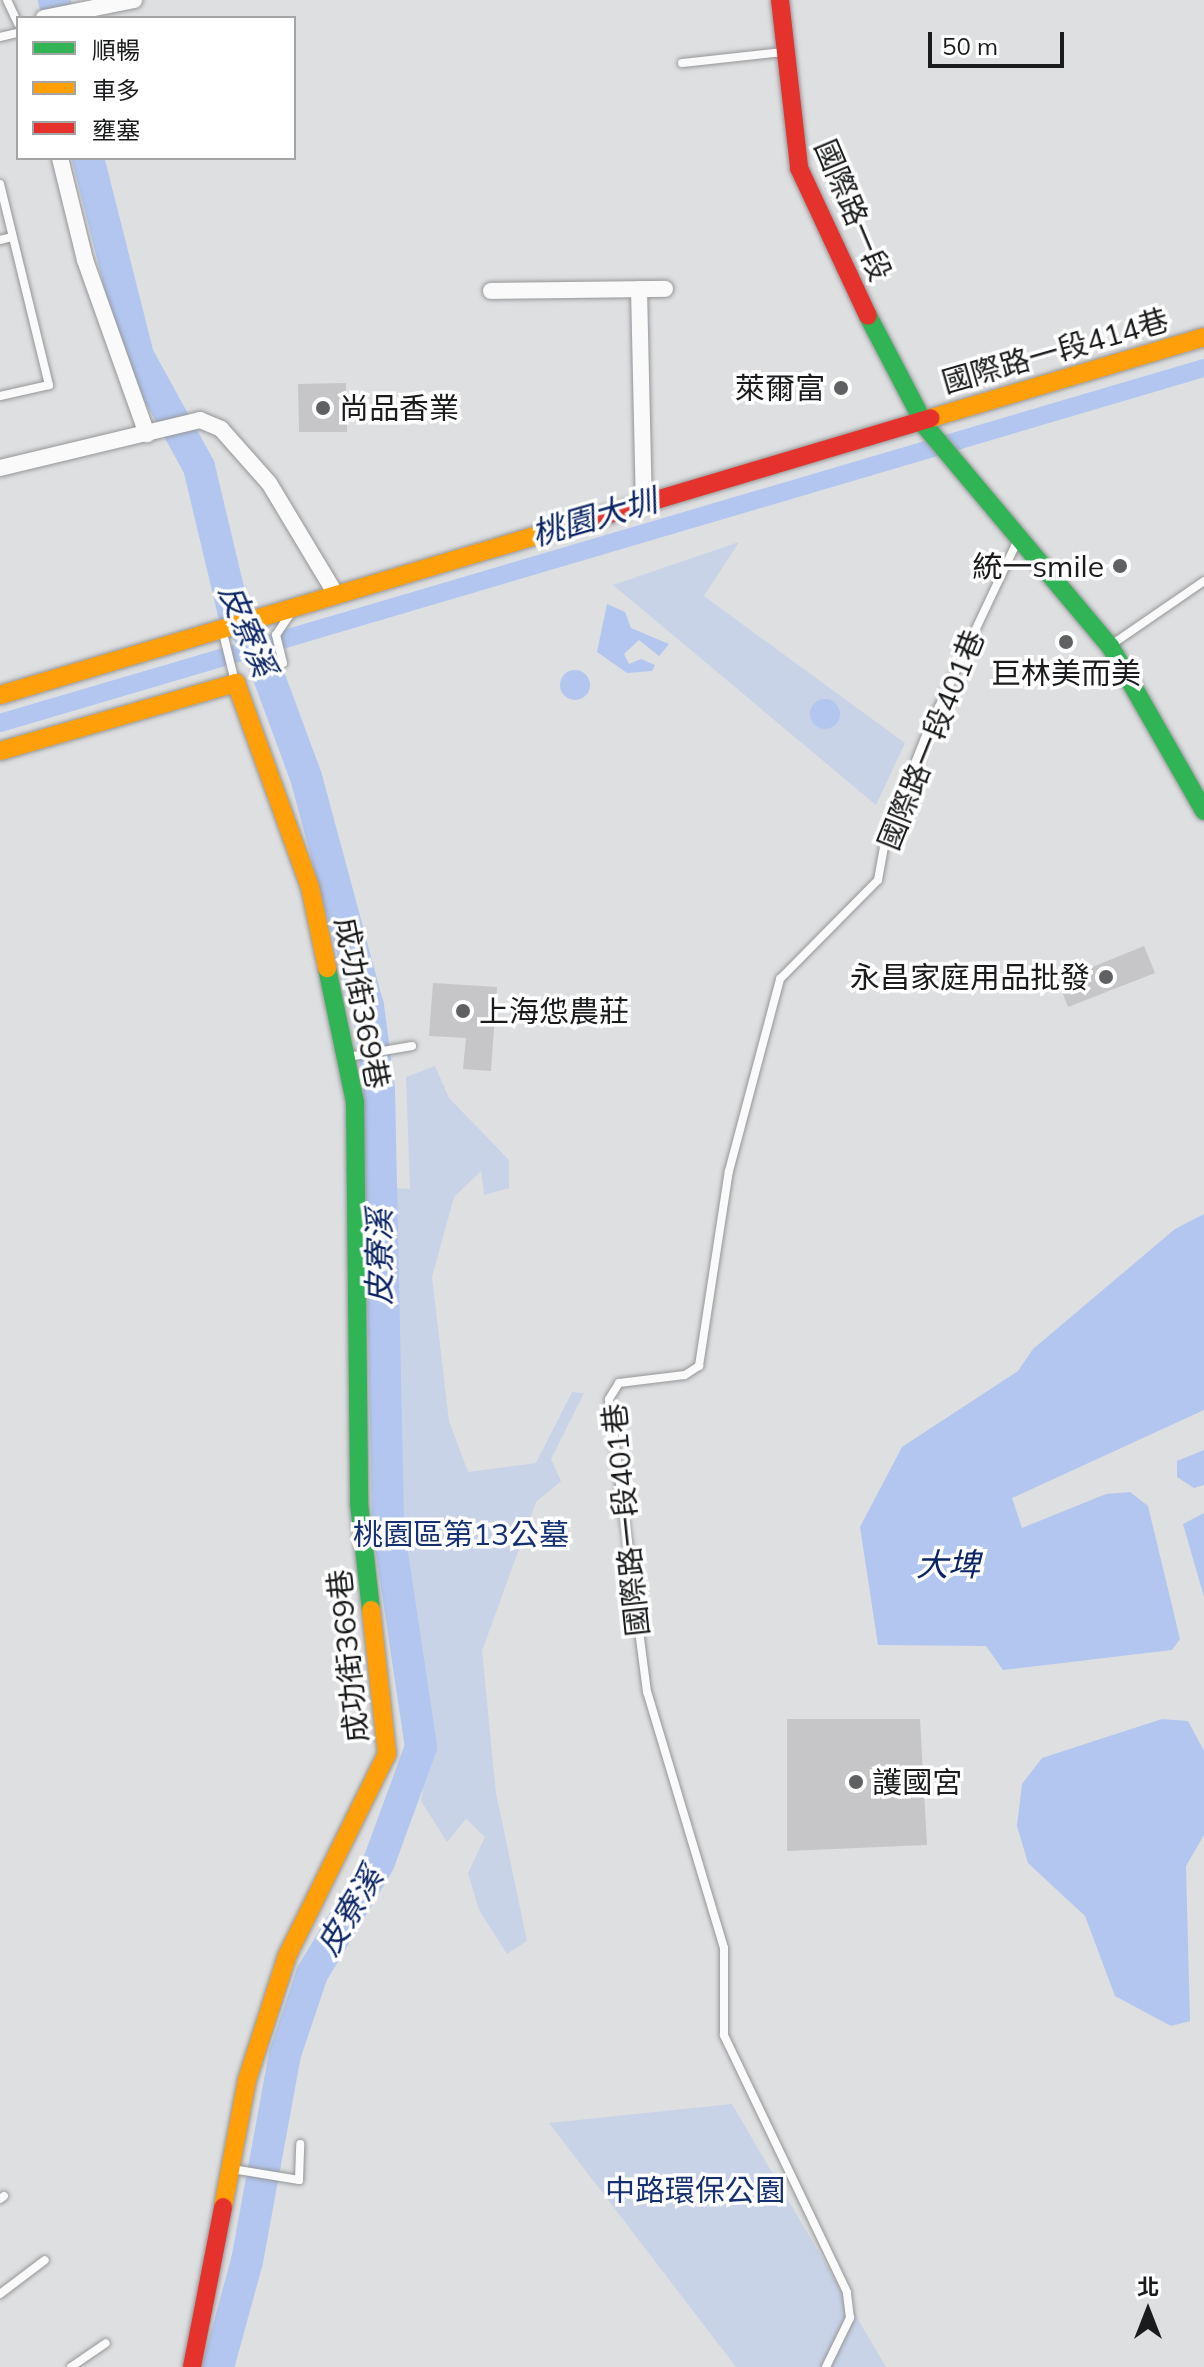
<!DOCTYPE html>
<html>
<head>
<meta charset="utf-8">
<style>
	body { margin:0 }
	#map { position:relative; width:1204px; height:2367px; overflow:hidden; background:#dedfe1; font-family:Mulish,"Noto Sans TC",sans-serif }
	div>[style] { position:absolute }
	.green>* { inset:0; background:#c9d3e8 }
	.water>* { inset:0; background:#b2c6f0 }
	.round { border-radius:50% }
	.canal>* { height:18px; margin:-9px; padding:0 9px; transform-origin:9px; border-radius:9px; background:#b2c6f0 }
	.river>* { height:32px; margin:-16px; padding:0 16px; transform-origin:16px; border-radius:16px; background:#b2c6f0 }
	.building>* { inset:0; background:#c6c6c8 }
	.roads { filter:drop-shadow(0 0 2px #959697) drop-shadow(0 0 2px #959697) }
	.lane>* { height:8px; margin:-4px; padding:0 4px; transform-origin:4px; border-radius:4px; background:#fafafa }
	.street>* { height:16px; margin:-8px; padding:0 8px; transform-origin:8px; border-radius:8px; background:#fafafa }
	.fast>* { height:18px; margin:-9px; padding:0 9px; transform-origin:9px; border-radius:9px; background:#30b455 }
	.slow>* { height:18px; margin:-9px; padding:0 9px; transform-origin:9px; border-radius:9px; background:#ff9f0a }
	.jam>* { height:18px; margin:-9px; padding:0 9px; transform-origin:9px; border-radius:9px; background:#e5322d }
	.dots>* { width:22px; height:22px; translate:-50% -50%; box-sizing:border-box; border:4px solid #fff; border-radius:50% }
	span { translate:-50% -50%; white-space:nowrap; text-align:center; line-height:1.15; -webkit-text-stroke:7px #fff; paint-order:stroke }
	.street-label { font-size:30px; color:#1a1b1c }
	.poi-label { font-size:30px; color:#1a1b1c }
	.right { translate:-100% -50%; text-align:right }
	.left { translate:0 -50%; text-align:left }
	.park-label { font-size:30px; color:#153174 }
	.water-label { font-size:32px; color:#0a2465; font-style:italic }
	.legend { position:absolute; left:16px; top:16px; width:280px; height:144px; box-sizing:border-box; background:#fff; border:2px solid #a3a4a4; margin:0; padding:10px 14px; list-style:none; font-size:24px; color:#1a1b1c }
	.legend li { display:flex; align-items:center; gap:16px; height:40px }
	.legend b { width:40px; border:2px solid #a3a4a4 }
	.north { position:absolute; left:1108px; top:2271px; width:80px; height:80px; -webkit-text-stroke:6px #fff; paint-order:stroke; rotate:0deg; font-size:22px; font-weight:700; line-height:32px; text-align:center; color:#1a1b1c }
	.north::after { content:''; display:block; margin:auto; width:28px; height:36px; background:#1a1b1c; clip-path:polygon(50% 0,100% 100%,50% 72%,0 100%) }
	.scale { position:absolute; left:928px; top:32px; width:136px; height:36px; box-sizing:border-box; border:4px solid #1a1b1c; border-top:0; padding-left:10px; font-size:24px; line-height:28px; white-space:nowrap; color:#1a1b1c; -webkit-text-stroke:6px #fff; paint-order:stroke }
</style>
</head>
<body>
<div id="map">
	<div class="green">
		<i style="clip-path:polygon(739px 542px,704px 596px,905px 743px,876px 805px,613px 585px)"></i>
		<i style="clip-path:polygon(435px 1066px,449px 1098px,509px 1160px,509px 1188px,484px 1195px,481px 1171px,454px 1197px,432px 1277px,449px 1421px,468px 1472px,536px 1463px,572px 1392px,584px 1393px,551px 1459px,561px 1481px,536px 1502px,482px 1651px,496px 1793px,527px 1941px,507px 1954px,479px 1910px,468px 1873px,485px 1837px,466px 1819px,447px 1842px,421px 1801px,430px 1742px,396px 1522px,390px 1188px,410px 1189px,406px 1077px)"></i>
		<i style="clip-path:polygon(732px 2104px,886px 2367px,736px 2367px,549px 2123px)"></i>
	</div>
	<div class="water">
		<i style="clip-path:polygon(607px 604px,625px 612px,631px 628px,669px 644px,659px 656px,639px 640px,624px 654px,629px 664px,641px 659px,655px 665px,652px 671px,627px 673px,597px 652px)"></i>
		<i class="round" style="left:560px;top:670px;width:30px;height:30px"></i>
		<i class="round" style="left:810px;top:699px;width:30px;height:30px"></i>
		<i style="clip-path:polygon(1204px 1214px,1204px 1410px,1012px 1498px,1022px 1528px,1106px 1494px,1130px 1492px,1148px 1506px,1180px 1639px,1172px 1650px,1003px 1670px,986px 1646px,878px 1645px,860px 1527px,902px 1447px,1018px 1371px,1033px 1349px,1175px 1229px)"></i>
		<i style="clip-path:polygon(1204px 1450px,1204px 1485px,1194px 1488px,1177px 1477px,1177px 1461px)"></i>
		<i style="clip-path:polygon(1204px 1513px,1204px 1597px,1183px 1524px)"></i>
		<i style="clip-path:polygon(1162px 1719px,1188px 1721px,1204px 1751px,1204px 1835px,1186px 1866px,1190px 2021px,1171px 2026px,1115px 1996px,1085px 1916px,1028px 1863px,1017px 1826px,1022px 1784px,1042px 1758px)"></i>
	</div>
	<div class="canal">
		<i style="left:0;top:723px;width:1255px;rotate:-16.43deg"></i>
	</div>
	<div class="river">
		<i style="left:54px;top:0;width:19px;rotate:74deg"></i>
		<i style="left:88px;top:158px;width:204px;rotate:75.8deg"></i>
		<i style="left:138px;top:356px;width:127px;rotate:61.2deg"></i>
		<i style="left:199px;top:467px;width:147px;rotate:76.6deg"></i>
		<i style="left:233px;top:610px;width:48px;rotate:57deg"></i>
		<i style="left:259px;top:650px;width:135px;rotate:69.7deg"></i>
		<i style="left:306px;top:777px;width:237px;rotate:74.9deg"></i>
		<i style="left:368px;top:1006px;width:85px;rotate:82.5deg"></i>
		<i style="left:379px;top:1090px;width:436px;rotate:88.8deg"></i>
		<i style="left:388px;top:1526px;width:223px;rotate:81.5deg"></i>
		<i style="left:421px;top:1747px;width:122px;rotate:110.1deg"></i>
		<i style="left:379px;top:1862px;width:131px;rotate:120.9deg"></i>
		<i style="left:312px;top:1974px;width:84px;rotate:108.6deg"></i>
		<i style="left:285px;top:2054px;width:210px;rotate:100.4deg"></i>
		<i style="left:247px;top:2261px;width:110px;rotate:105.3deg"></i>
	</div>
	<div class="building">
		<i style="clip-path:polygon(346px 383px,347px 432px,299px 432px,298px 384px)"></i>
		<i style="clip-path:polygon(1144px 946px,1155px 973px,1068px 1007px,1058px 981px)"></i>
		<i style="clip-path:polygon(433px 983px,497px 987px,491px 1071px,463px 1069px,466px 1038px,429px 1036px)"></i>
		<i style="clip-path:polygon(787px 1719px,920px 1719px,927px 1845px,787px 1851px)"></i>
	</div>
	<div class="roads">
		<div class="lane">
			<i style="left:7px;top:0;width:26px;rotate:65deg"></i>
			<i style="left:0;top:37px;width:18px;rotate:-13deg"></i>
			<i style="left:682px;top:63px;width:102px;rotate:-6.2deg"></i>
			<i style="left:0;top:184px;width:207px;rotate:76.3deg"></i>
			<i style="left:49px;top:385px;width:50px;rotate:167.3deg"></i>
			<i style="left:0;top:240px;width:12px;rotate:-14deg"></i>
			<i style="left:222px;top:629px;width:55px;rotate:76.2deg"></i>
			<i style="left:1111px;top:645px;width:113px;rotate:-34.5deg"></i>
			<i style="left:283px;top:663px;width:29px;rotate:-104deg"></i>
			<i style="left:276px;top:635px;width:23px;rotate:-56deg"></i>
			<i style="left:348px;top:1057px;width:65px;rotate:-9.8deg"></i>
			<i style="left:232px;top:2169px;width:68px;rotate:9.3deg"></i>
			<i style="left:299px;top:2180px;width:36px;rotate:-88deg"></i>
			<i style="left:0;top:2199px;width:5px;rotate:-37deg"></i>
			<i style="left:0;top:2294px;width:56px;rotate:-37.1deg"></i>
			<i style="left:71px;top:2367px;width:42px;rotate:-34.4deg"></i>
			<i style="left:826px;top:2367px;width:55px;rotate:-63.9deg"></i>
			<i style="left:850px;top:2318px;width:26px;rotate:-97deg"></i>
			<i style="left:847px;top:2292px;width:285px;rotate:-115.6deg"></i>
			<i style="left:724px;top:2035px;width:87px;rotate:-90deg"></i>
			<i style="left:724px;top:1948px;width:267px;rotate:-106.7deg"></i>
			<i style="left:647px;top:1692px;width:295px;rotate:-97.4deg"></i>
			<i style="left:609px;top:1399px;width:19px;rotate:-58deg"></i>
			<i style="left:619px;top:1383px;width:66px;rotate:-6.9deg"></i>
			<i style="left:685px;top:1375px;width:17px;rotate:-33deg"></i>
			<i style="left:699px;top:1366px;width:197px;rotate:-81.3deg"></i>
			<i style="left:729px;top:1171px;width:199px;rotate:-75.1deg"></i>
			<i style="left:780px;top:979px;width:139px;rotate:-45.3deg"></i>
			<i style="left:878px;top:880px;width:45px;rotate:-79.7deg"></i>
			<i style="left:886px;top:836px;width:116px;rotate:-68.3deg"></i>
			<i style="left:929px;top:728px;width:206px;rotate:-64.7deg"></i>
		</div>
		<div class="street">
			<i style="left:44px;top:18px;width:92px;rotate:-11.3deg"></i>
			<i style="left:60px;top:158px;width:105px;rotate:76.2deg"></i>
			<i style="left:85px;top:260px;width:185px;rotate:70.4deg"></i>
			<i style="left:639px;top:289px;width:213px;rotate:88.7deg"></i>
			<i style="left:491px;top:291px;width:174px;rotate:-0.7deg"></i>
			<i style="left:0;top:468px;width:206px;rotate:-13.5deg"></i>
			<i style="left:200px;top:420px;width:23px;rotate:23deg"></i>
			<i style="left:221px;top:429px;width:72px;rotate:48.4deg"></i>
			<i style="left:269px;top:483px;width:126px;rotate:59deg"></i>
		</div>
		<div class="fast">
			<i style="left:868px;top:316px;width:125px;rotate:62.4deg"></i>
			<i style="left:926px;top:427px;width:286px;rotate:50deg"></i>
			<i style="left:1110px;top:646px;width:190px;rotate:60.3deg"></i>
			<i style="left:327px;top:968px;width:137px;rotate:78.2deg"></i>
			<i style="left:355px;top:1102px;width:401px;rotate:89.4deg"></i>
			<i style="left:359px;top:1503px;width:108px;rotate:83.6deg"></i>
		</div>
		<div class="slow">
			<i style="left:931px;top:418px;width:285px;rotate:-16.5deg"></i>
			<i style="left:0;top:695px;width:625px;rotate:-16.55deg"></i>
			<i style="left:0;top:751px;width:246px;rotate:-16.1deg"></i>
			<i style="left:236px;top:683px;width:217px;rotate:70.1deg"></i>
			<i style="left:310px;top:887px;width:83px;rotate:78.1deg"></i>
			<i style="left:223px;top:2207px;width:129px;rotate:-79.3deg"></i>
			<i style="left:247px;top:2080px;width:130px;rotate:-72.1deg"></i>
			<i style="left:287px;top:1956px;width:225px;rotate:-63.7deg"></i>
			<i style="left:387px;top:1754px;width:145px;rotate:-96.3deg"></i>
		</div>
		<div class="jam">
			<i style="left:780px;top:0;width:169px;rotate:83.5deg"></i>
			<i style="left:799px;top:168px;width:163px;rotate:65deg"></i>
			<i style="left:599px;top:517px;width:346px;rotate:-16.6deg"></i>
			<i style="left:192px;top:2367px;width:163px;rotate:-79deg"></i>
		</div>
	</div>
	<div class="dots">
		<i style="left:841px;top:388px;background:#5f6061"></i>
		<i style="left:323px;top:408px;background:#5f6061"></i>
		<i style="left:1120px;top:566px;background:#5f6061"></i>
		<i style="left:1066px;top:642px;background:#5f6061"></i>
		<i style="left:1106px;top:977px;background:#5f6061"></i>
		<i style="left:463px;top:1011px;background:#5f6061"></i>
		<i style="left:856px;top:1782px;background:#5f6061"></i>
	</div>
	<div class="street-label">
		<span style="left:853px;top:210px;rotate:67deg">國際路一段</span>
		<span style="left:1055px;top:351px;rotate:-16deg">國際路一段414巷</span>
		<span style="left:931px;top:740px;rotate:-68deg">國際路一段401巷</span>
		<span style="left:362px;top:1003px;rotate:79deg">成功街369巷</span>
		<span style="left:626px;top:1520px;rotate:-96deg">國際路一段401巷</span>
		<span style="left:348px;top:1656px;rotate:-96deg">成功街369巷</span>
	</div>
	<div class="poi-label">
		<span class="right" style="left:825px;top:388px">萊爾富</span>
		<span class="left" style="left:339px;top:408px">尚品香業</span>
		<span class="right" style="left:1104px;top:566px">統一smile</span>
		<span style="left:1066px;top:673px">巨林美而美</span>
		<span class="right" style="left:1090px;top:977px">永昌家庭用品批發</span>
		<span class="left" style="left:479px;top:1011px">上海怹農莊</span>
		<span class="left" style="left:872px;top:1782px">護國宮</span>
	</div>
	<div class="park-label">
		<span style="left:461px;top:1534px">桃園區第13公墓</span>
		<span style="left:695px;top:2190px">中路環保公園</span>
	</div>
	<div class="water-label">
		<span style="left:594px;top:517px;rotate:-16deg">桃園大圳</span>
		<span style="left:248px;top:630px;rotate:67deg">皮寮溪</span>
		<span style="left:379px;top:1257px;rotate:-90deg">皮寮溪</span>
		<span style="left:948px;top:1564px">大埤</span>
		<span style="left:349px;top:1911px;rotate:-59deg">皮寮溪</span>
	</div>
	<ul class="legend">
	<li><b style="height:10px;background:#30b455"></b>順暢</li>
	<li><b style="height:10px;background:#ff9f0a"></b>車多</li>
	<li><b style="height:10px;background:#e5322d"></b>壅塞</li>
	</ul>
	<div class="north">北</div>
	<div class="scale">50 m</div>
</div>
</body>
</html>
